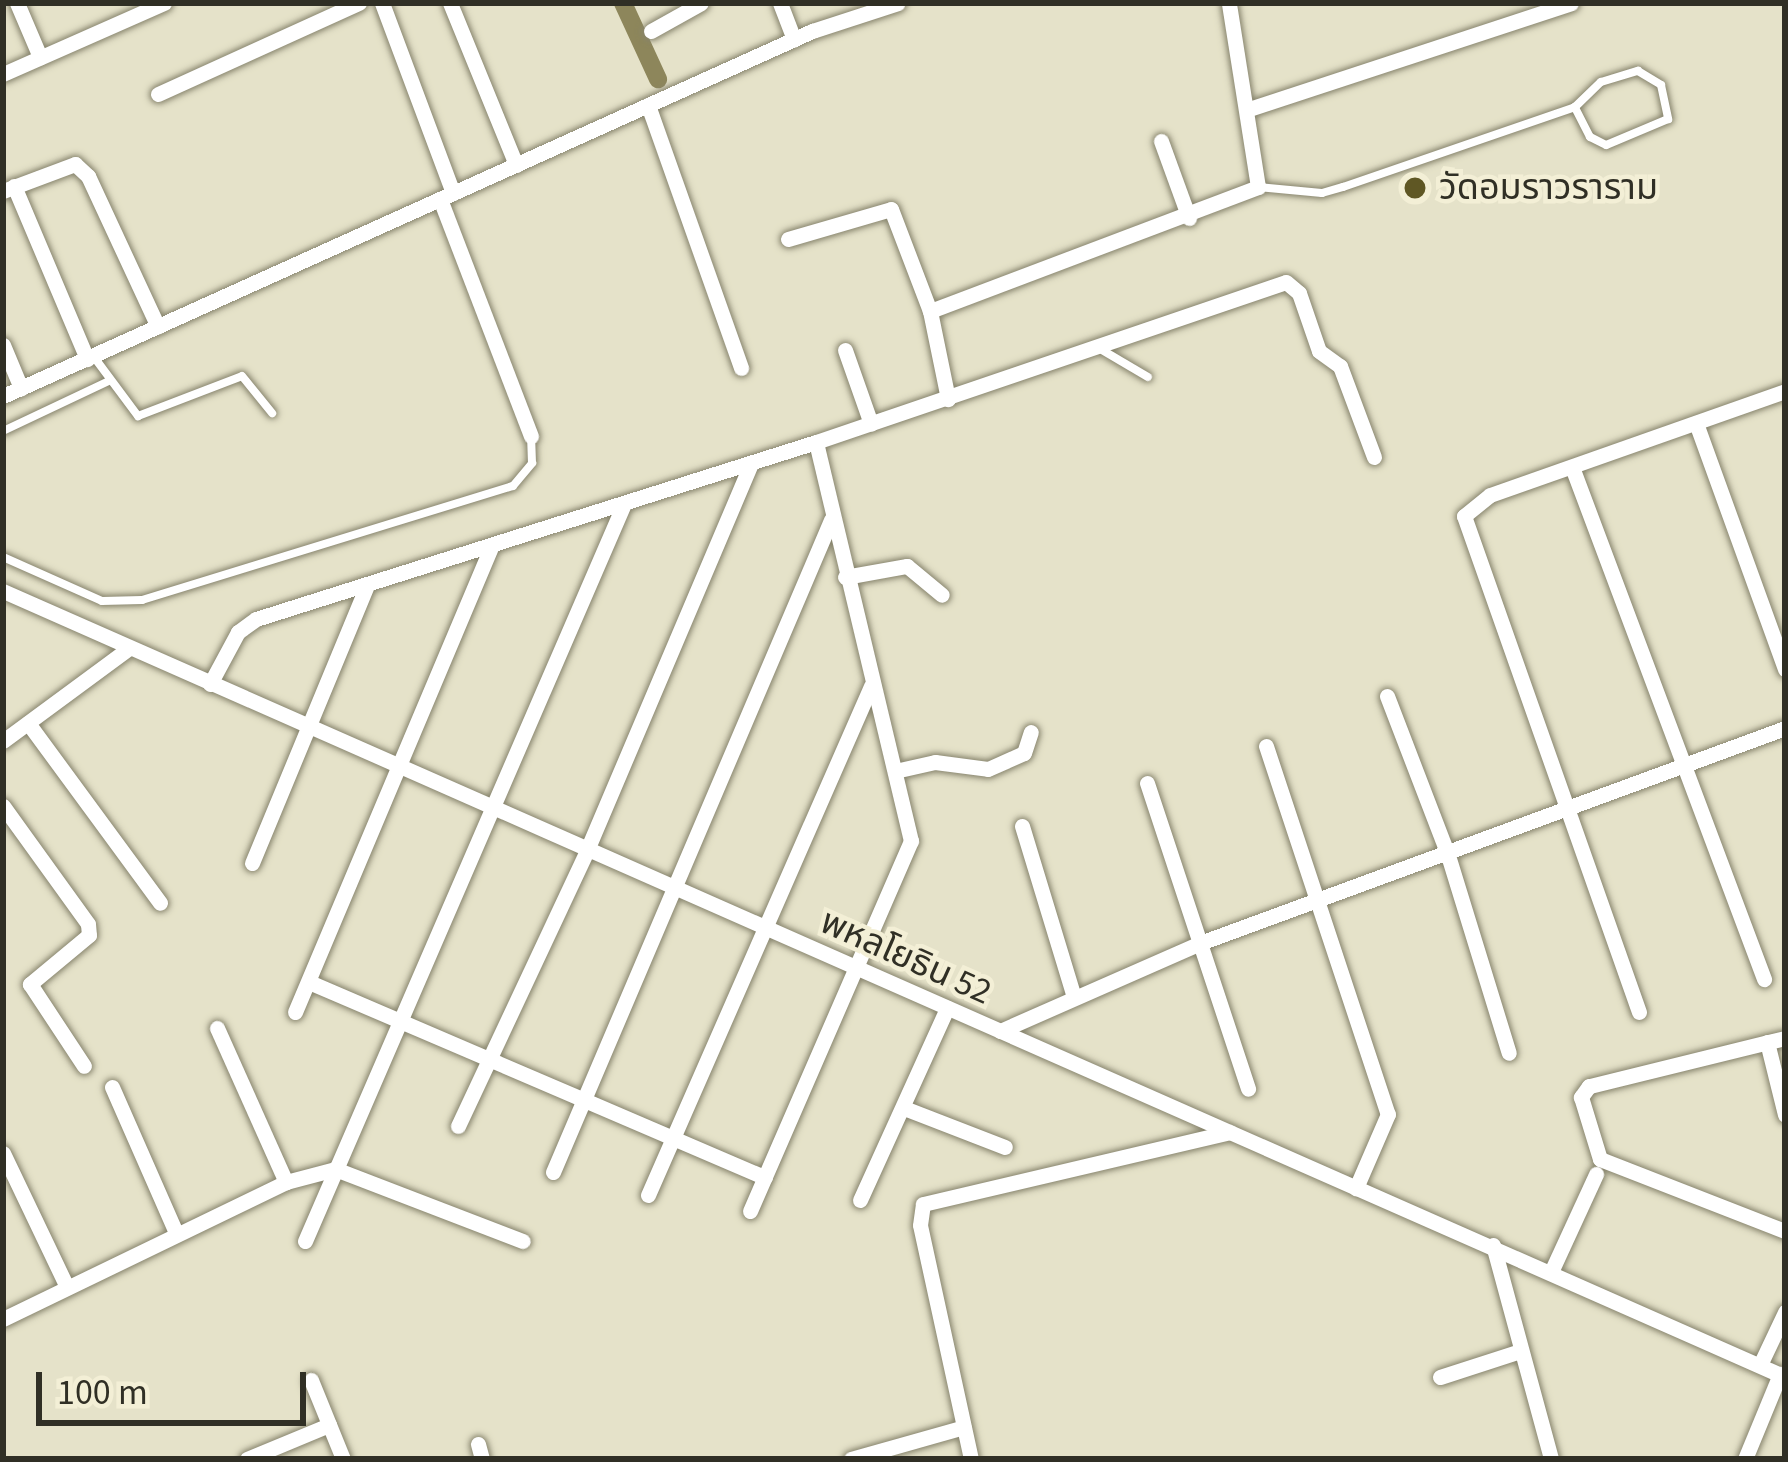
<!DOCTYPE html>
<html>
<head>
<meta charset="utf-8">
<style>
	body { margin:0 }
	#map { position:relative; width:1788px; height:1462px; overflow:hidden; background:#e5e2c9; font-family:"Source Sans 3","Noto Sans Thai",sans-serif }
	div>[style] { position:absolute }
	.canal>* { height:18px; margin:-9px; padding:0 9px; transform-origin:9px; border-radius:9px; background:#8d865b }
	.roads { filter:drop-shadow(0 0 3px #87846d) drop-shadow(0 0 3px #87846d) }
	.lane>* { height:8px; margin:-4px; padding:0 4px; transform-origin:4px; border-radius:4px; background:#fff }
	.street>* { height:15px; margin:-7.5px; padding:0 7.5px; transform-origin:7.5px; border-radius:7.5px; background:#fff }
	.dots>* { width:33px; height:33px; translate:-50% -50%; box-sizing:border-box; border:6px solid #f3efd6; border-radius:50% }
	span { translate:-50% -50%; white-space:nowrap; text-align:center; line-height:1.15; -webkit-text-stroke:9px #f3efd6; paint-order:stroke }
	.poi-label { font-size:36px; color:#302f25 }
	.left { translate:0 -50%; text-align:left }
	.street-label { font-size:36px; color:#302f25 }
	.frame { position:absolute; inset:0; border:6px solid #302f25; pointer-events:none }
	.scale { position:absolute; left:36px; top:1372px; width:270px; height:54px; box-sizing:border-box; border:6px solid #302f25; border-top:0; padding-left:15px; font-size:36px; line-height:42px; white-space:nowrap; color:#302f25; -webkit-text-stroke:9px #f3efd6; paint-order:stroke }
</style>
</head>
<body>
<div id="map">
	<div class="canal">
		<i style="left:623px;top:3px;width:84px;rotate:65.3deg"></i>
	</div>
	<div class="roads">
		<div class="lane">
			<i style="left:1258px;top:187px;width:64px;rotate:5.4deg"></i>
			<i style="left:1322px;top:193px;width:22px;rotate:-16deg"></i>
			<i style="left:1343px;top:187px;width:245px;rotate:-19deg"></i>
			<i style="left:1575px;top:107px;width:36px;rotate:-44deg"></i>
			<i style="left:1601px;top:82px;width:39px;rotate:-17deg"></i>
			<i style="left:1638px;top:71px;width:27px;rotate:31deg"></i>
			<i style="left:1661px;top:85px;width:35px;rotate:78deg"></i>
			<i style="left:1668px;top:119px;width:67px;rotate:157.2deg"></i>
			<i style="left:1606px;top:145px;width:18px;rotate:-153deg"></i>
			<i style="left:1590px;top:137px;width:34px;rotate:-117deg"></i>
			<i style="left:1097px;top:347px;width:59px;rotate:30.5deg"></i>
			<i style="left:94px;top:357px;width:74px;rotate:53.3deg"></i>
			<i style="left:138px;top:416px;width:111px;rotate:-21deg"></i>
			<i style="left:242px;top:376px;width:48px;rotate:51deg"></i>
			<i style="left:3px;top:431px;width:117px;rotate:-25.3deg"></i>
			<i style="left:3px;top:557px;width:108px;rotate:24deg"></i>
			<i style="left:102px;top:601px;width:40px;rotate:-1.4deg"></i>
			<i style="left:142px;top:600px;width:388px;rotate:-17.1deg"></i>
			<i style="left:513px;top:486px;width:30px;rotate:-50deg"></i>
			<i style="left:532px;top:463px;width:25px;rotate:-92deg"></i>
		</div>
		<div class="street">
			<i style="left:17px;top:3px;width:59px;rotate:66.9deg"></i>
			<i style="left:382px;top:3px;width:203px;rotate:69.5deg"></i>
			<i style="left:450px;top:3px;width:175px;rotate:67.8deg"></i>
			<i style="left:780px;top:3px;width:39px;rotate:69deg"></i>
			<i style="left:651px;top:31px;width:57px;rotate:-29.2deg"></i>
			<i style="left:3px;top:74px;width:176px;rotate:-23.8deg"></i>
			<i style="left:158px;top:94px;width:221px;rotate:-24.4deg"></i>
			<i style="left:648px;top:105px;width:279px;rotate:70.5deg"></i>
			<i style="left:1249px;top:109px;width:339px;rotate:-18.2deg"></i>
			<i style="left:1161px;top:141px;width:82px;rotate:70deg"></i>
			<i style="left:14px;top:186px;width:188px;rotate:67.1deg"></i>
			<i style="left:3px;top:191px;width:77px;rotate:-20.6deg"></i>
			<i style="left:75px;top:164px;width:18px;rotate:43deg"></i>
			<i style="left:88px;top:176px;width:166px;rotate:65.1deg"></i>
			<i style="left:440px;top:199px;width:254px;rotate:69deg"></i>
			<i style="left:788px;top:239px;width:107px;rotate:-16.2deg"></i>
			<i style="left:891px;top:209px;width:109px;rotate:69.1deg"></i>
			<i style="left:930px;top:311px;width:90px;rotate:78.4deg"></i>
			<i style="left:930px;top:311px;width:351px;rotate:-20.7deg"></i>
			<i style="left:1258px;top:187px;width:186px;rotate:-99deg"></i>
			<i style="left:3px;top:345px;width:47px;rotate:67.3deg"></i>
			<i style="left:845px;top:350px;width:78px;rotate:70.6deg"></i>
			<i style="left:3px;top:396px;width:888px;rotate:-24.28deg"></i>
			<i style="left:812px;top:31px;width:90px;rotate:-18deg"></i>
			<i style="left:1696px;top:423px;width:262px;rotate:70.1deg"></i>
			<i style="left:1572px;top:467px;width:547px;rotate:69.44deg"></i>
			<i style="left:845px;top:577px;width:63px;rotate:-10.1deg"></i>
			<i style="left:907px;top:566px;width:45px;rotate:39.6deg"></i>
			<i style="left:3px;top:591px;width:1948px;rotate:23.8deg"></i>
			<i style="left:210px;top:684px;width:59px;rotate:-61.7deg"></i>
			<i style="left:238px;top:632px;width:22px;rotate:-36deg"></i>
			<i style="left:256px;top:619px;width:587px;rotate:-17.54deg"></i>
			<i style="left:816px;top:442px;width:496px;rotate:-18.8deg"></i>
			<i style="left:1286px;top:282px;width:17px;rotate:40deg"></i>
			<i style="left:1299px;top:293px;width:61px;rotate:71deg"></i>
			<i style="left:1319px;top:351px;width:26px;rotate:36deg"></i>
			<i style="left:1340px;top:366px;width:97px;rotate:69.5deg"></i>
			<i style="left:1387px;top:696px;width:167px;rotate:69deg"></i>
			<i style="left:1447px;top:852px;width:210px;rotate:72.9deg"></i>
			<i style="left:28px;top:723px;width:223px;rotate:53.7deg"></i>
			<i style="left:3px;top:741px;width:155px;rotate:-36.4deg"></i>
			<i style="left:1266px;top:746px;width:388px;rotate:71.7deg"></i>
			<i style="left:1388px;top:1114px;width:81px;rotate:113.4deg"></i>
			<i style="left:895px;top:771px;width:41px;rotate:-12.7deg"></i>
			<i style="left:935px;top:762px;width:53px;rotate:7.5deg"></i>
			<i style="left:988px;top:769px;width:39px;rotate:-24deg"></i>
			<i style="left:1024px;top:753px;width:22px;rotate:-72deg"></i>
			<i style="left:1147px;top:783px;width:322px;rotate:71.7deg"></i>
			<i style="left:3px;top:806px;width:145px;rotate:54.2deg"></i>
			<i style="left:88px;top:924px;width:11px;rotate:85deg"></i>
			<i style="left:89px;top:935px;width:77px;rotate:140.3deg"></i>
			<i style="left:30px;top:984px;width:98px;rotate:56.6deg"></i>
			<i style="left:1022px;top:826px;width:176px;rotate:73.1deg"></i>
			<i style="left:252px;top:863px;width:301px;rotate:-67.5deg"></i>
			<i style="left:309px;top:982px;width:496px;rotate:23.2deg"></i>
			<i style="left:295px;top:1012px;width:507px;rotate:-67.13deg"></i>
			<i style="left:1639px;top:1012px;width:526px;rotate:-109.43deg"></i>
			<i style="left:1464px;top:516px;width:33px;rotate:-39deg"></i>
			<i style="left:1490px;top:495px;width:313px;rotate:-19.4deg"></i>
			<i style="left:217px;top:1028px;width:169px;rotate:65.9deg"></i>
			<i style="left:1000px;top:1031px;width:219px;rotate:-23.7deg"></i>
			<i style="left:1200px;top:943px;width:623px;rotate:-20.18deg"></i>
			<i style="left:1785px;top:1038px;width:202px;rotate:166.2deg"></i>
			<i style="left:1589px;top:1086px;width:14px;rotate:126deg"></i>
			<i style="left:1581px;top:1097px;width:65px;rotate:73deg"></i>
			<i style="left:1600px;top:1159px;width:199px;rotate:21.3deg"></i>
			<i style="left:1767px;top:1042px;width:75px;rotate:76.1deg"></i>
			<i style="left:112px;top:1087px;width:159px;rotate:66.3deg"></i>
			<i style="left:904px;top:1108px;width:108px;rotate:21.1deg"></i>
			<i style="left:458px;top:1126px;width:305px;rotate:-64.9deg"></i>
			<i style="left:587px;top:850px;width:420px;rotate:-67deg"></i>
			<i style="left:3px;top:1153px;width:148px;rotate:64.5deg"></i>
			<i style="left:553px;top:1172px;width:709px;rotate:-66.91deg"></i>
			<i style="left:648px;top:1195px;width:556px;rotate:-66.34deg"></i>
			<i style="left:860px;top:1200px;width:211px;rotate:-65.6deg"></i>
			<i style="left:750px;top:1211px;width:404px;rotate:-66.5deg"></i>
			<i style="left:911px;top:841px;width:410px;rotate:-103.4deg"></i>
			<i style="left:305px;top:1241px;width:803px;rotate:-66.6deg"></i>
			<i style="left:1493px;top:1245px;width:222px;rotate:74.8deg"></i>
			<i style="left:1551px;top:1272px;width:108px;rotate:-65.3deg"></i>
			<i style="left:3px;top:1319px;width:314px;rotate:-25.8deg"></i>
			<i style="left:286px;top:1182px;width:51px;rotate:-14.9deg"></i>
			<i style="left:335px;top:1169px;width:201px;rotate:21deg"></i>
			<i style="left:1760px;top:1365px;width:59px;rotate:-64.7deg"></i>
			<i style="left:1440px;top:1377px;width:84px;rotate:-18deg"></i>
			<i style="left:311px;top:1380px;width:85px;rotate:67.9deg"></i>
			<i style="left:478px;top:1444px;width:16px;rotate:75deg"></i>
			<i style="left:247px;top:1459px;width:89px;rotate:-22.5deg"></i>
			<i style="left:851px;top:1459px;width:117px;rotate:-15.8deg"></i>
			<i style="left:971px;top:1459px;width:239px;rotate:-102.3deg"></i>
			<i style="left:920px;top:1225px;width:21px;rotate:-82deg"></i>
			<i style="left:923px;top:1204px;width:315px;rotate:-13.2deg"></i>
			<i style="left:1745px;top:1459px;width:92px;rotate:-67.6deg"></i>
		</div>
	</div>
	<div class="dots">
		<i style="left:1415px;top:188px;background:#5f5724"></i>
	</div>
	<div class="poi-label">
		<span class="left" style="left:1439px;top:188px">วัดอมราวราราม</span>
	</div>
	<div class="street-label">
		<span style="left:906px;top:957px;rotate:24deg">พหลโยธิน 52</span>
	</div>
	<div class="frame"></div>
	<div class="scale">100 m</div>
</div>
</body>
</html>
